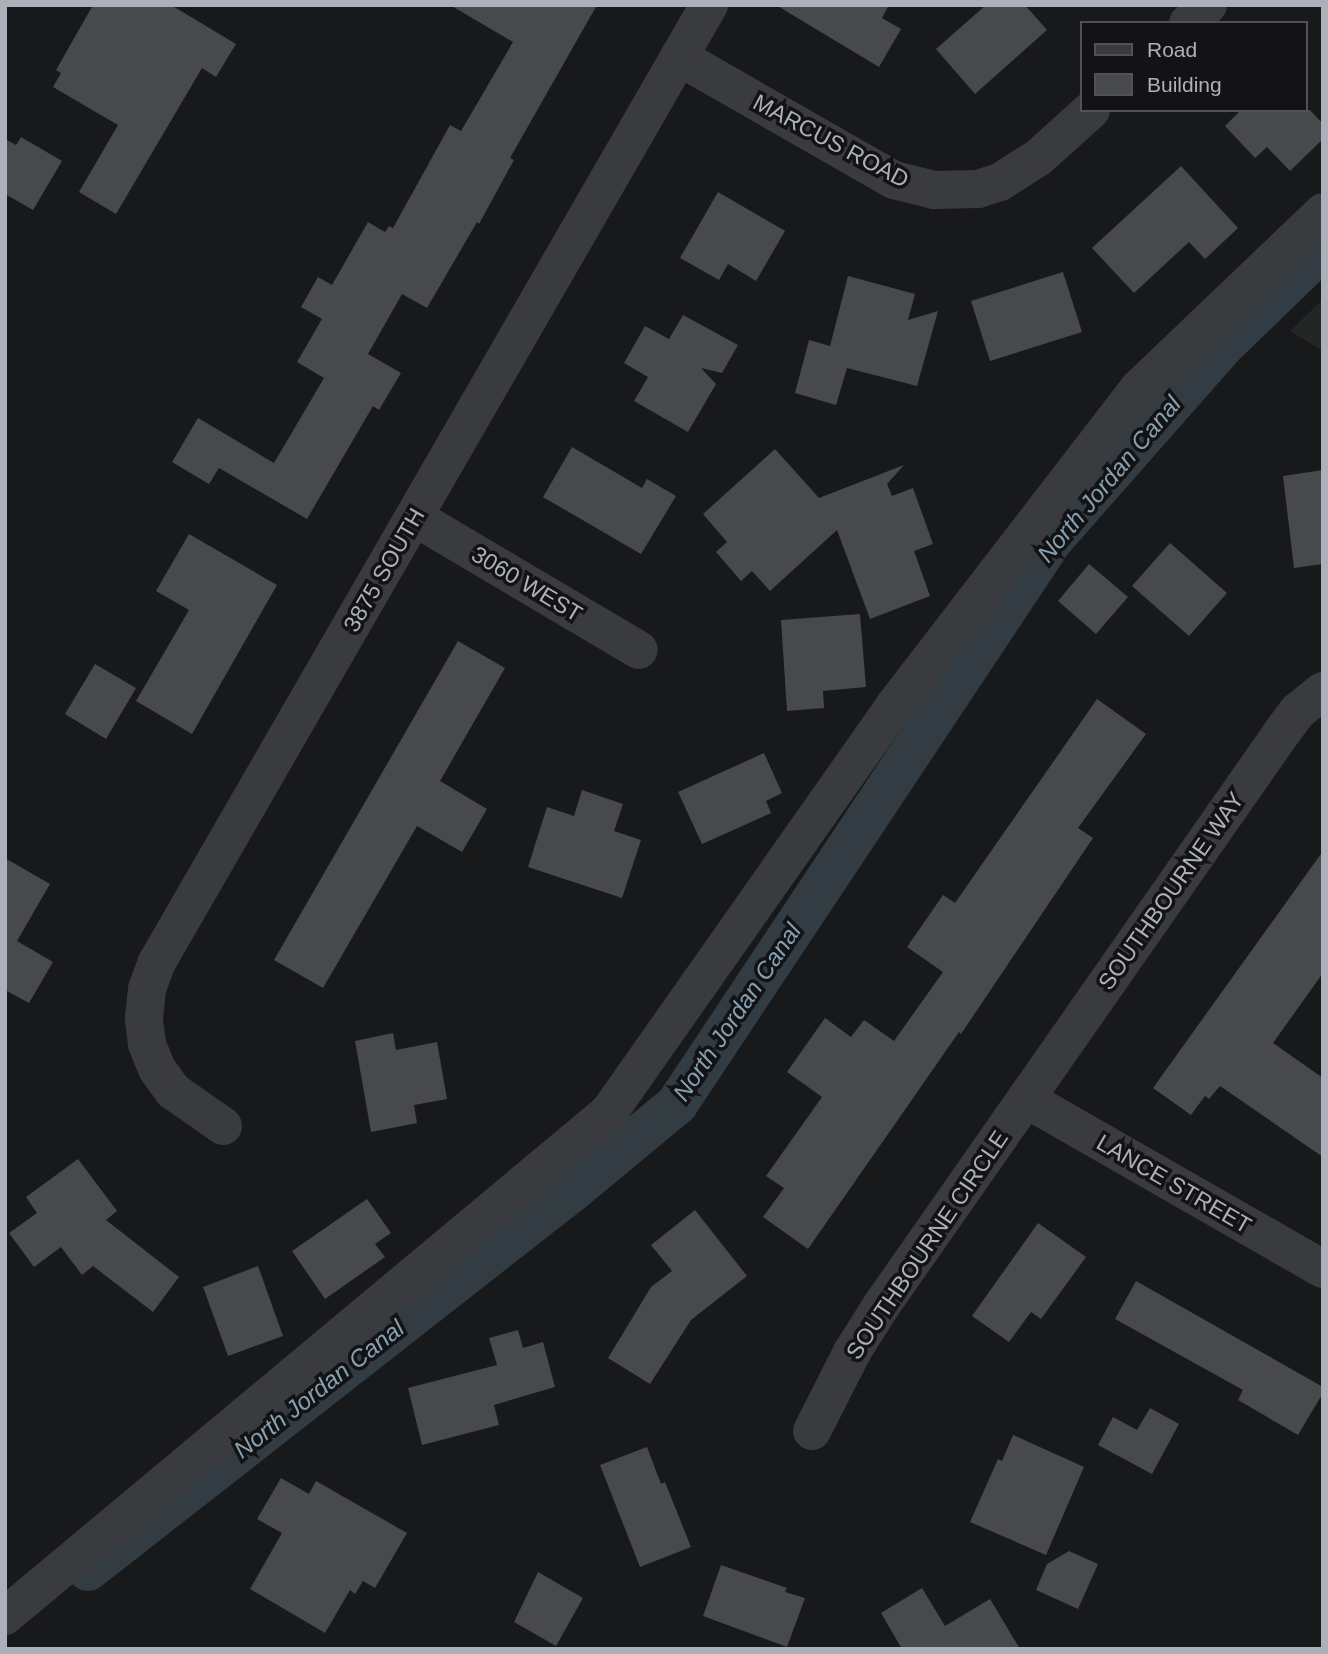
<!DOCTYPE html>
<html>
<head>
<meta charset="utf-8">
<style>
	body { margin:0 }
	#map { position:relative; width:1328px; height:1654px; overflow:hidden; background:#18191a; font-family:Helvetica,sans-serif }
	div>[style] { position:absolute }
	.built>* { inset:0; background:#242527 }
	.canal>* { height:42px; margin:-21px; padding:0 21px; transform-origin:21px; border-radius:21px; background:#323c42 }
	.building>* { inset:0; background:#47494d }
	.minor>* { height:38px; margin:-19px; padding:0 19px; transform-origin:19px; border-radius:19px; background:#3a3b3f }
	span { translate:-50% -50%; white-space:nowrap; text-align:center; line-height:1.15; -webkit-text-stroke:7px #131315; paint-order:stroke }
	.street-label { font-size:23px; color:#acb1b9 }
	.water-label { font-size:24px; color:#86a0b1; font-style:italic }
	.frame { position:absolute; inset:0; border:7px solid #acb1b9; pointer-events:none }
	.legend { position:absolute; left:1080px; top:21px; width:228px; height:91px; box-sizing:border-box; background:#131315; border:2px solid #505257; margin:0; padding:9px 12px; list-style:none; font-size:21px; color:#acb1b9 }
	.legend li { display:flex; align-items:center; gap:14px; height:35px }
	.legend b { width:35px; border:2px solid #505257 }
</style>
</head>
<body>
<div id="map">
	<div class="built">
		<i style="clip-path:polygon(1323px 299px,1323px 351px,1290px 331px)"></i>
	</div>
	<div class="canal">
		<i style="left:88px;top:1570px;width:615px;rotate:-38.06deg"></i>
		<i style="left:572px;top:1191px;width:136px;rotate:-39.6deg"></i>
		<i style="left:677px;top:1104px;width:677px;rotate:-56.38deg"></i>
		<i style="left:1052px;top:540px;width:257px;rotate:-48.6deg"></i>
		<i style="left:1222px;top:347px;width:141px;rotate:-44.1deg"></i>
	</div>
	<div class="building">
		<i style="clip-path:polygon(93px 5px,171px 5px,236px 44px,216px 77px,202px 68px,116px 214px,79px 192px,118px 125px,53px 87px,61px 73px,56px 70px)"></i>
		<i style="clip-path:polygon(450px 5px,597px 5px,510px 158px,514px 160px,479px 224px,477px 222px,427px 308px,402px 294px,368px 354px,401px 373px,379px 410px,373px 406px,307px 519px,219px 468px,209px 484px,172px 462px,198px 418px,274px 463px,324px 378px,297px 362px,322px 319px,301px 307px,318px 277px,332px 285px,368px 222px,385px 232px,389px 226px,393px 228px,450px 125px,461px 131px,513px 42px)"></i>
		<i style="clip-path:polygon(776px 5px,889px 5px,882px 18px,901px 29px,879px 67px)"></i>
		<i style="clip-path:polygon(986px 5px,1025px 5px,1047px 30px,975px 94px,936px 49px)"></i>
		<i style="clip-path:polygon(1241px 110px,1310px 110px,1323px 124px,1323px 139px,1290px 171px,1267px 147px,1255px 158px,1225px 126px)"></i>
		<i style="clip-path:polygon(21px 137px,62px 161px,33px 210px,5px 194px,5px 139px,16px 145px)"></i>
		<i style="clip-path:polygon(1181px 166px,1238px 228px,1205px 259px,1189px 242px,1134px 293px,1092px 248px)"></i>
		<i style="clip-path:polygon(718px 192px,785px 231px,756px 281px,728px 264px,719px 280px,680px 258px)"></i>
		<i style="clip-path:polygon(1063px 272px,1082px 332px,990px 361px,971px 301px)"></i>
		<i style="clip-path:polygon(848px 276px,915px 294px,908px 320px,938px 311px,917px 386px,847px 368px,836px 405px,795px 393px,809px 340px,830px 346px)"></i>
		<i style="clip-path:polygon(683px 315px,738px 345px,722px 373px,701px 368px,716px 384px,688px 432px,634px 401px,648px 377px,624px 363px,645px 326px,669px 339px)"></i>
		<i style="clip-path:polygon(572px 447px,642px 488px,647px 479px,676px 496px,641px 554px,543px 497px)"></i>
		<i style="clip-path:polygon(775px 449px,819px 498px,904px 465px,887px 484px,892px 496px,913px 488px,933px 544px,914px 551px,930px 596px,870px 619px,837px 530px,770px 591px,752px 571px,741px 581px,716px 552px,727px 542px,703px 514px)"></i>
		<i style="clip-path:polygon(1323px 470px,1323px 564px,1294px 568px,1283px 476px)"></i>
		<i style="clip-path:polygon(189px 534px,277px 585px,192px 734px,136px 701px,189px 610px,156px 591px)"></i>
		<i style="clip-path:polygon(1170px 543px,1227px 593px,1189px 636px,1132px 586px)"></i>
		<i style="clip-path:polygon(1089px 564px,1128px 597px,1096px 634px,1058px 601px)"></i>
		<i style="clip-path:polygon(860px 614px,866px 687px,823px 691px,824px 708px,787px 711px,781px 620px)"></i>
		<i style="clip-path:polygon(458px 641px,505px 668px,440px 781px,487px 809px,462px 852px,417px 826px,323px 988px,274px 960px)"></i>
		<i style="clip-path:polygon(95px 664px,136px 688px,106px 739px,65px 714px)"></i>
		<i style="clip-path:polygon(1097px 699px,1146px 734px,1078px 828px,1093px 838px,961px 1034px,959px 1032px,808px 1249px,763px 1217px,784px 1188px,766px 1176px,822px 1097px,787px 1072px,825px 1018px,851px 1037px,864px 1020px,894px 1041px,943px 972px,907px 947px,943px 895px,955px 903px)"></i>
		<i style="clip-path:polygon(764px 753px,782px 793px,766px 801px,771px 813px,702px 844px,678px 792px)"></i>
		<i style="clip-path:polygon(582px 790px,623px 804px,614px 831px,641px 840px,622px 898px,528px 867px,547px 807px,574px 816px)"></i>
		<i style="clip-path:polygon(1323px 851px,1323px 973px,1273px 1043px,1323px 1078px,1323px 1157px,1220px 1086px,1209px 1099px,1205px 1096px,1191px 1115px,1153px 1088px)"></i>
		<i style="clip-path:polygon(5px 858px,50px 884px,17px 941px,53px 962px,29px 1003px,5px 990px)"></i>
		<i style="clip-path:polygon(393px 1033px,396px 1050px,437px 1042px,447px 1099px,414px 1105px,417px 1123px,371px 1132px,355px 1041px)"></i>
		<i style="clip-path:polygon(78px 1159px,117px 1211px,106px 1220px,179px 1277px,153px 1312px,93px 1266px,82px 1275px,61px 1247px,34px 1267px,9px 1233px,37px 1213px,26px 1197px)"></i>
		<i style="clip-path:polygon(367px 1199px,391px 1233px,375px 1244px,385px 1257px,325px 1299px,292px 1251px)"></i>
		<i style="clip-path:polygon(695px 1210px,747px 1276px,691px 1320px,650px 1384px,608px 1358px,651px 1287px,672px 1271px,651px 1245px)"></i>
		<i style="clip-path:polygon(1038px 1223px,1086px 1257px,1041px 1319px,1031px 1312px,1009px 1342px,972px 1316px)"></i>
		<i style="clip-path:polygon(258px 1266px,283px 1336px,228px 1356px,203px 1287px)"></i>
		<i style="clip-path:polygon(1136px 1281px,1323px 1387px,1323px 1393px,1298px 1435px,1238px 1400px,1243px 1390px,1115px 1319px)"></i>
		<i style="clip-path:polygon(518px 1330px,523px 1348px,543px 1342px,555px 1387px,494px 1405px,499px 1425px,422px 1445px,408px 1388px,497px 1365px,489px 1338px)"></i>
		<i style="clip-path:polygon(1150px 1408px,1179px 1424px,1152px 1474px,1098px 1445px,1113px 1417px,1137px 1430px)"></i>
		<i style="clip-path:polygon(1013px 1435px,1084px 1467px,1046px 1555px,970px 1522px,998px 1459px,1002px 1461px)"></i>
		<i style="clip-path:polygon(647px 1447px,661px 1484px,665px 1482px,691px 1547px,640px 1567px,600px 1465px)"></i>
		<i style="clip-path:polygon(281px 1478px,309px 1494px,316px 1481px,407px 1533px,375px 1588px,363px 1581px,355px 1594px,350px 1590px,325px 1633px,250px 1589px,282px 1533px,257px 1519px)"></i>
		<i style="clip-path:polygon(1069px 1551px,1098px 1564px,1078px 1609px,1036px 1590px,1047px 1564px)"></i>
		<i style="clip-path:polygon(721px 1565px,787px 1588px,785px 1592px,805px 1598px,787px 1647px,703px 1616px)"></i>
		<i style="clip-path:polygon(538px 1572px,583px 1598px,556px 1646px,514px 1622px)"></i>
		<i style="clip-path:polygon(922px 1588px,945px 1626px,990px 1599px,1020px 1649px,902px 1649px,881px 1613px)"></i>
	</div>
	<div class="minor">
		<i style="left:1188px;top:23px;width:27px;rotate:-42deg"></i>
		<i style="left:679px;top:57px;width:248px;rotate:29.8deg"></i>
		<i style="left:894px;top:180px;width:41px;rotate:14deg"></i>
		<i style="left:934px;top:190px;width:44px;rotate:-1.3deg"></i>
		<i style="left:978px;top:189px;width:23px;rotate:-18deg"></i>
		<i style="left:1000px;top:182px;width:46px;rotate:-32.7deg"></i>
		<i style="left:1039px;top:157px;width:70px;rotate:-42.1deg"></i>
		<i style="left:414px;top:517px;width:261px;rotate:30.6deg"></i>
		<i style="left:1026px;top:1099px;width:342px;rotate:29.8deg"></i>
		<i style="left:223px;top:1126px;width:61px;rotate:-145deg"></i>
		<i style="left:173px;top:1091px;width:27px;rotate:-126deg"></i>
		<i style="left:157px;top:1069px;width:27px;rotate:-112deg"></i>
		<i style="left:147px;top:1044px;width:26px;rotate:-97deg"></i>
		<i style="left:144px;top:1018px;width:29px;rotate:-84deg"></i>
		<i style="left:147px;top:989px;width:29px;rotate:-70deg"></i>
		<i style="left:157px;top:962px;width:1105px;rotate:-60.02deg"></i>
		<i style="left:812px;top:1431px;width:89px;rotate:-63.1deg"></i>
		<i style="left:852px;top:1352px;width:54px;rotate:-57.8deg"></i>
		<i style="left:881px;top:1306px;width:705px;rotate:-55.05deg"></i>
		<i style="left:1285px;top:728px;width:21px;rotate:-53deg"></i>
		<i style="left:1298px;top:711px;width:32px;rotate:-39deg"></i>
		<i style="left:5px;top:1616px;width:787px;rotate:-39.84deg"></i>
		<i style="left:609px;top:1112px;width:496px;rotate:-54.9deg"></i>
		<i style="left:894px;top:706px;width:400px;rotate:-52.4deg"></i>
		<i style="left:1138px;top:389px;width:256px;rotate:-43.7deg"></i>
	</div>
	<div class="street-label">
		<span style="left:831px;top:141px;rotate:28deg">MARCUS ROAD</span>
		<span style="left:384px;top:570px;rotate:-60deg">3875 SOUTH</span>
		<span style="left:527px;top:584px;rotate:31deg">3060 WEST</span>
		<span style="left:1171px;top:891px;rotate:-55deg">SOUTHBOURNE WAY</span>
		<span style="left:1174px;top:1184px;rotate:30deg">LANCE STREET</span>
		<span style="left:927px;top:1245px;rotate:-56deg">SOUTHBOURNE CIRCLE</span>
	</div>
	<div class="water-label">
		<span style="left:1109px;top:479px;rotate:-50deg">North Jordan Canal</span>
		<span style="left:737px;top:1012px;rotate:-56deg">North Jordan Canal</span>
		<span style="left:319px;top:1389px;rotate:-38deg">North Jordan Canal</span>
	</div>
	<div class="frame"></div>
	<ul class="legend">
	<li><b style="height:9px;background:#3a3b3f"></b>Road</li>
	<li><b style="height:19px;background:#47494d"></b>Building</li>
	</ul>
</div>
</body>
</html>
